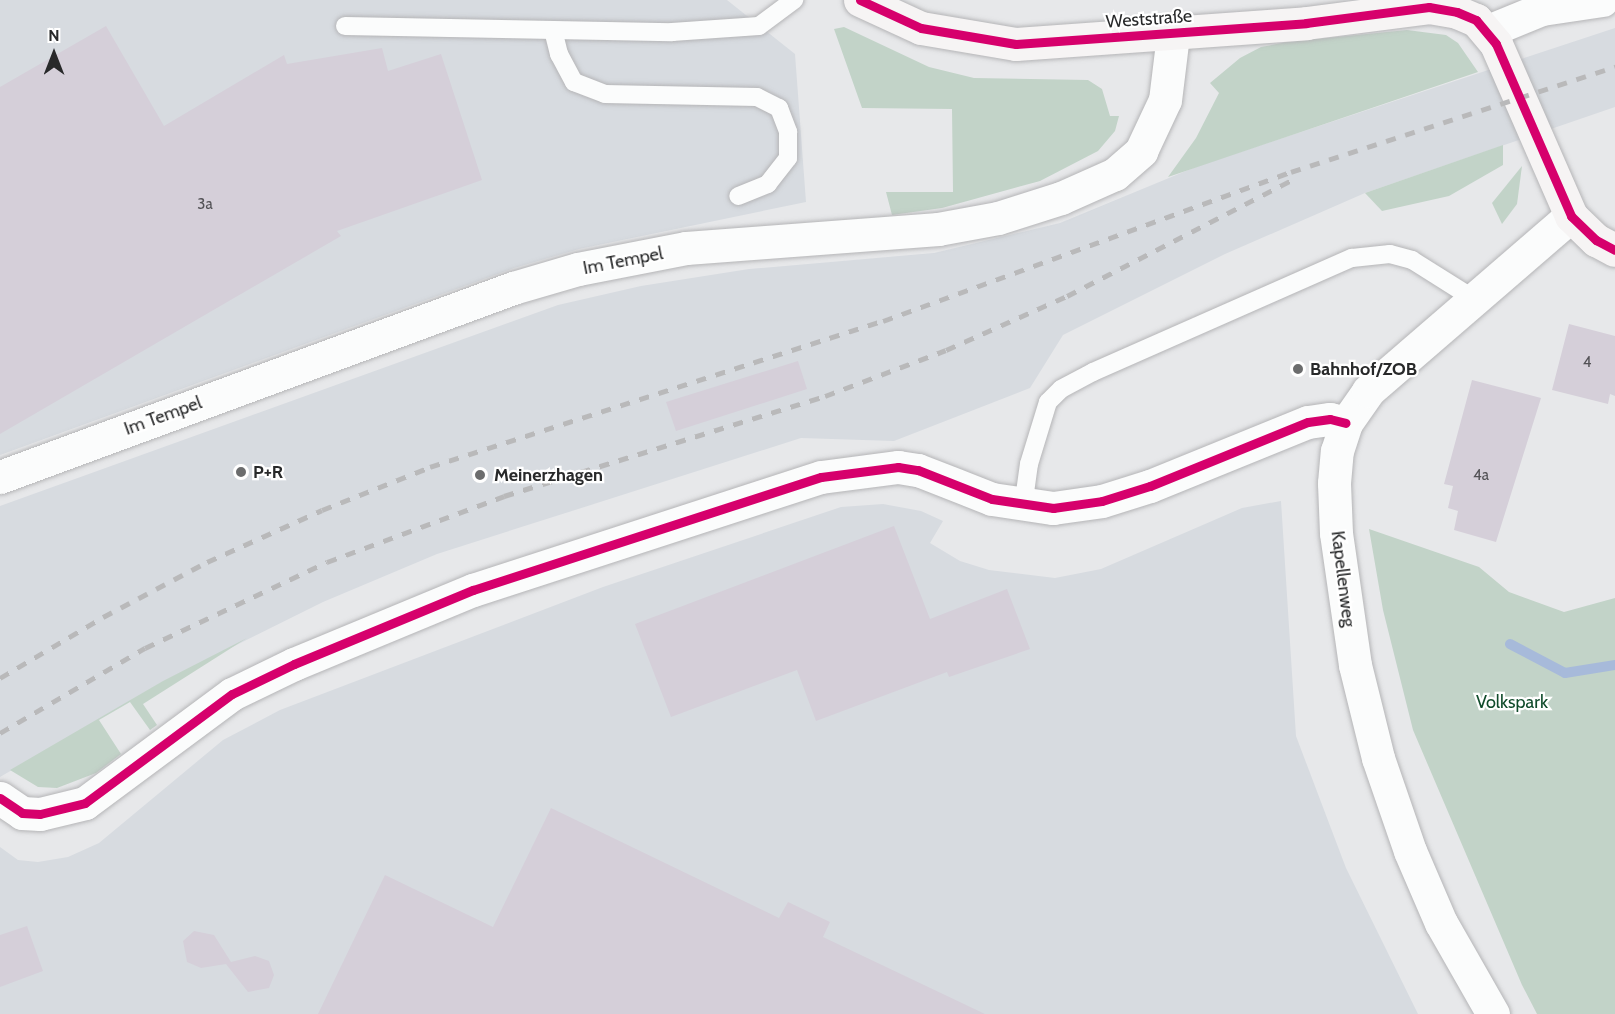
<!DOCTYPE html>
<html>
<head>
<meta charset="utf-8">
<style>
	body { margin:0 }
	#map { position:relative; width:1615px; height:1014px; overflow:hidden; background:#e7e8ea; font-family:Cabin,sans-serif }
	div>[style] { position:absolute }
	.built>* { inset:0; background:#d7dbe0 }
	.green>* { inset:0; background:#c2d3c8 }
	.stream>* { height:10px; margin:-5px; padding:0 5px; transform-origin:5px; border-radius:5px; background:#a7bada }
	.building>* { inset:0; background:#d5cfd9 }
	.roads { filter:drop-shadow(0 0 2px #b5b5b7) drop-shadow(0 0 2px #b5b5b7) }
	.service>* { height:18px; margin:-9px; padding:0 9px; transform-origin:9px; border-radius:9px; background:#fbfcfc }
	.minor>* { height:33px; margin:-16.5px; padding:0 16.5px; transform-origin:16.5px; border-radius:16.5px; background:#fbfcfc }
	.secondary>* { height:33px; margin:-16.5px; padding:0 16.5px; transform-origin:16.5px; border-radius:16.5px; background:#f6f4f4 }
	.rail>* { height:4.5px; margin-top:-2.25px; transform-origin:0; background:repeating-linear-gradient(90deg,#b9b9ba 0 10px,transparent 0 20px) }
	.cycleway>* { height:9px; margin:-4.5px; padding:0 4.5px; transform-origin:4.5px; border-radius:4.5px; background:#d6006c }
	.dots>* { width:16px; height:16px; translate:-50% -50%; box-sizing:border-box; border:3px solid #fff; border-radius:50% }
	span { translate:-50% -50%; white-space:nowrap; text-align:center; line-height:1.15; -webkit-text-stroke:4.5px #fff; paint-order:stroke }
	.number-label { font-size:15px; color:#535256 }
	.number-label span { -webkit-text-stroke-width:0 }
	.street-label { font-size:18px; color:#28292a }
	.poi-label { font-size:18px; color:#28292a; font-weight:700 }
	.left { translate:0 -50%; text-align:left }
	.park-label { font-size:18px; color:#104b2b }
	.north { position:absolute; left:24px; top:24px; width:60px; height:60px; -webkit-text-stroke:4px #fff; paint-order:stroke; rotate:0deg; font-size:16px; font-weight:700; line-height:24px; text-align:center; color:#28292a }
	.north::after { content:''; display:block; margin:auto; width:21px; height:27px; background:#28292a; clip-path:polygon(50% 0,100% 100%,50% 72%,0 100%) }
</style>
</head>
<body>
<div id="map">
	<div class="built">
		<i style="clip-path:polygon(0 0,727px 0,795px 54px,806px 202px,579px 249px,514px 268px,0 455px)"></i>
		<i style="clip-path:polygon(1615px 28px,1615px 107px,1365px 193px,1225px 254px,1063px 335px,1030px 388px,894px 441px,801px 438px,437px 554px,323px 602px,164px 681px,0 777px,0 506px,558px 305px,641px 286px,749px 269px,934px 253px,1060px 223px,1198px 166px)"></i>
		<i style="clip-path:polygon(1281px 501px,1296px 736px,1346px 868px,1418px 1014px,0 1014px,0 847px,18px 860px,38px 862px,68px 857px,99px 843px,223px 740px,280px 710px,603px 587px,841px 507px,883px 504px,921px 511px,943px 521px,930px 543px,960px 561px,989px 570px,1055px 578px,1101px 569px,1242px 508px)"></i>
	</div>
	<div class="green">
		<i style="clip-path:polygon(844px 27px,929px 67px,974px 78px,1088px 80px,1102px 89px,1110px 116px,1119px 116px,1115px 131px,1098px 151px,1040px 181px,942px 208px,892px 215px,886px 192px,953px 192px,952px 109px,862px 108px,834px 29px)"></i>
		<i style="clip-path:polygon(1407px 30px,1446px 35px,1458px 43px,1478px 72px,1168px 177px,1196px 138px,1219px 93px,1210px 83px,1240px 58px,1261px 47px,1287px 42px)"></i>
		<i style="clip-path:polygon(1503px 145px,1503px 165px,1449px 196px,1382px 211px,1365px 193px)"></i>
		<i style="clip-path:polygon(1522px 166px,1517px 204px,1502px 224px,1492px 203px)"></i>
		<i style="clip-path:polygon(1369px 529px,1479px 567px,1509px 592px,1564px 612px,1615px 598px,1615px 1014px,1537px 1014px,1522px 985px,1413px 730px,1383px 610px)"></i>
		<i style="clip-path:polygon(247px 638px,143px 704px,157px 725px,150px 730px,130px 702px,99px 720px,121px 754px,96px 773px,57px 788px,38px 787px,10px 770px,163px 681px)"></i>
	</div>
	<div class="stream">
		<i style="left:1510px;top:644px;width:62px;rotate:27.8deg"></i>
		<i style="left:1565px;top:673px;width:51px;rotate:-9.1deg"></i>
	</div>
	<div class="building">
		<i style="clip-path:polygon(106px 26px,164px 126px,284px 55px,287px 64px,382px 48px,388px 71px,441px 54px,482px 180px,337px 231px,341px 236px,0 434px,0 87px)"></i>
		<i style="clip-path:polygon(1569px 324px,1615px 336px,1615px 396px,1610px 394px,1608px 404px,1552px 390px)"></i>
		<i style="clip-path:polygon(798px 361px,807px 389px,676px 431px,666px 402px)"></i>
		<i style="clip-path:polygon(1472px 380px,1541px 398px,1496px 542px,1454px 530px,1458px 511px,1448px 508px,1453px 486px,1444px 484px)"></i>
		<i style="clip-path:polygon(894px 526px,930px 619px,1007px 589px,1030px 649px,949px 677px,947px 672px,816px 721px,797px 670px,671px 717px,635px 624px)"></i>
		<i style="clip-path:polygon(551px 808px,779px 918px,788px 902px,830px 922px,823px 937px,985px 1014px,318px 1014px,385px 875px,493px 927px)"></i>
		<i style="clip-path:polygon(27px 926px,43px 971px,0 987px,0 935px)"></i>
		<i style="clip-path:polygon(194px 931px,214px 935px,231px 962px,255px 956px,269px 961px,274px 975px,269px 988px,248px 992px,226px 964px,201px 968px,187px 962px,183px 941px)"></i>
	</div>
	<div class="roads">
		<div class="service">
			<i style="left:345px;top:26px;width:327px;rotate:1.1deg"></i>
			<i style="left:672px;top:32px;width:87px;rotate:-3.9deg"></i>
			<i style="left:759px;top:26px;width:44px;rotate:-36.6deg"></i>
			<i style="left:553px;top:30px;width:25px;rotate:76deg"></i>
			<i style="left:559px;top:54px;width:32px;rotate:62deg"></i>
			<i style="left:574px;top:82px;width:33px;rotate:21deg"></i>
			<i style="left:605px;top:94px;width:152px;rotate:1.1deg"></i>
			<i style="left:757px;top:97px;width:25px;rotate:27deg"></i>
			<i style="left:779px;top:108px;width:26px;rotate:69deg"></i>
			<i style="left:788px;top:132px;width:26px;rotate:90deg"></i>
			<i style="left:788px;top:158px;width:33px;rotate:128deg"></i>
			<i style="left:768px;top:184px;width:32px;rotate:158deg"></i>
			<i style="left:1023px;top:507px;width:43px;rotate:-82.1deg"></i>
			<i style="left:1029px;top:464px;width:65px;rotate:-73deg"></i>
			<i style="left:1048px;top:402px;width:18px;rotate:-45deg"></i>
			<i style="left:1061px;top:389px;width:36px;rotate:-28deg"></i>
			<i style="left:1093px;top:372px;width:283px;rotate:-23.8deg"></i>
			<i style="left:1352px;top:258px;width:38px;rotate:-6deg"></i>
			<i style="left:1390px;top:254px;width:23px;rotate:15deg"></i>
			<i style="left:1412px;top:260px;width:73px;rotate:32.2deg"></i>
		</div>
		<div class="minor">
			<i style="left:1488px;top:31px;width:58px;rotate:-22.2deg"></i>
			<i style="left:1542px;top:9px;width:61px;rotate:-8.5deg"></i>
			<i style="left:0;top:477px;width:547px;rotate:-20.22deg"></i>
			<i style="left:513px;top:288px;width:68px;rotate:-16.3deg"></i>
			<i style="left:578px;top:269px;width:110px;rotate:-11deg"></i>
			<i style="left:686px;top:248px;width:253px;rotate:-4.3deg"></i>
			<i style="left:938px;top:229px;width:61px;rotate:-10.4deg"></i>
			<i style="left:998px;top:218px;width:66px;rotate:-17.6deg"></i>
			<i style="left:1061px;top:198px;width:59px;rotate:-24deg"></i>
			<i style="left:1115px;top:174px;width:35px;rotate:-41deg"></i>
			<i style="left:1141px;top:151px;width:56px;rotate:-64.8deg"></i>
			<i style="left:1165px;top:100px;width:65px;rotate:-83deg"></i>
			<i style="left:0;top:798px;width:27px;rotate:34deg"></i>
			<i style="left:22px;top:813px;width:18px;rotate:3deg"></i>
			<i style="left:40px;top:814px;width:46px;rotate:-13.7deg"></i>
			<i style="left:85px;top:803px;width:183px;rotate:-36.6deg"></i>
			<i style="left:232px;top:694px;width:69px;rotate:-25.8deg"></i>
			<i style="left:294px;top:664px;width:194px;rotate:-22.5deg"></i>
			<i style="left:473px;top:590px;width:366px;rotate:-18deg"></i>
			<i style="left:821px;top:477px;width:78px;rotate:-7.4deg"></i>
			<i style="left:898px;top:467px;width:20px;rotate:9deg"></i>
			<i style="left:918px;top:470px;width:79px;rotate:21.4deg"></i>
			<i style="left:992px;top:499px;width:62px;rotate:8.4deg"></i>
			<i style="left:1053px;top:508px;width:49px;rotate:-8.1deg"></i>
			<i style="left:1102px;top:501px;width:50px;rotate:-17.4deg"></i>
			<i style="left:1150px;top:486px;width:170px;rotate:-22.1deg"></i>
			<i style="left:1308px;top:422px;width:22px;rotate:-8deg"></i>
			<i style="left:1330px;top:419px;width:16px;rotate:14deg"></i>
			<i style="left:1493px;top:1014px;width:105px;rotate:-119.7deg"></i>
			<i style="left:1441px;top:923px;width:78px;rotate:-113.3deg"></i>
			<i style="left:1410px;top:851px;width:98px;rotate:-109deg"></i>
			<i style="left:1378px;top:758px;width:96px;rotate:-103.9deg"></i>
			<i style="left:1355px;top:665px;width:133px;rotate:-98.2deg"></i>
			<i style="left:1336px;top:533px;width:50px;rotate:-92.3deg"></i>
			<i style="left:1334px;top:483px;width:32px;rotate:-85deg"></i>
			<i style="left:1337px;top:451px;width:29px;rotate:-72deg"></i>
			<i style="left:1346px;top:423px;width:39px;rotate:-55deg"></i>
			<i style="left:1368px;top:391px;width:268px;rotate:-40.8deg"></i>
		</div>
		<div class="secondary">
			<i style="left:860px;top:0;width:67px;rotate:24.7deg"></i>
			<i style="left:921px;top:28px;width:96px;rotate:9.6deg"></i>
			<i style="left:1016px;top:44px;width:291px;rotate:-4.1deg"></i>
			<i style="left:1306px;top:23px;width:124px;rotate:-7.4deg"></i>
			<i style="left:1429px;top:7px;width:28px;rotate:10deg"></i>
			<i style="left:1457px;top:12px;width:21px;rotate:23deg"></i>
			<i style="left:1476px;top:20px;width:31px;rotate:50deg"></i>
			<i style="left:1496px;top:44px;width:188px;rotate:66.4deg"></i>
			<i style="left:1571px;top:216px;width:35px;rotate:44deg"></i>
			<i style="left:1596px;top:240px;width:21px;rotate:28deg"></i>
		</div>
	</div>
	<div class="rail">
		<i style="left:0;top:678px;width:120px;rotate:-30.6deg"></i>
		<i style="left:103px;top:617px;width:118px;rotate:-27.9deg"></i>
		<i style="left:207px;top:562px;width:126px;rotate:-24.3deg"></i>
		<i style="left:322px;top:510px;width:116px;rotate:-21.7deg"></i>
		<i style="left:430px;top:467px;width:476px;rotate:-17.9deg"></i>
		<i style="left:883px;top:321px;width:434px;rotate:-20.1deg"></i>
		<i style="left:1291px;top:172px;width:341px;rotate:-18deg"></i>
		<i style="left:0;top:733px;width:168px;rotate:-30.4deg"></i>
		<i style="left:145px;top:648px;width:201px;rotate:-25.3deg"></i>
		<i style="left:327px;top:562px;width:189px;rotate:-20.4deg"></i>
		<i style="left:504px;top:496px;width:336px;rotate:-17.3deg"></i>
		<i style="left:825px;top:396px;width:129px;rotate:-20.8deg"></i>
		<i style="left:946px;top:350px;width:133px;rotate:-24.1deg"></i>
		<i style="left:1067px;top:296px;width:258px;rotate:-27.3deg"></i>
	</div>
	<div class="cycleway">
		<i style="left:860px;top:0;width:67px;rotate:24.7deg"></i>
		<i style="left:921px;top:28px;width:96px;rotate:9.6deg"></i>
		<i style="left:1016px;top:44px;width:291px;rotate:-4.1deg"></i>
		<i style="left:1306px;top:23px;width:124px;rotate:-7.4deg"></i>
		<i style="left:1429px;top:7px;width:28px;rotate:10deg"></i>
		<i style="left:1457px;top:12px;width:21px;rotate:23deg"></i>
		<i style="left:1476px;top:20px;width:31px;rotate:50deg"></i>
		<i style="left:1496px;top:44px;width:188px;rotate:66.4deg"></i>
		<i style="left:1571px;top:216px;width:35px;rotate:44deg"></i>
		<i style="left:1596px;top:240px;width:21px;rotate:28deg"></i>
		<i style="left:0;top:798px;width:27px;rotate:34deg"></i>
		<i style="left:22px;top:813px;width:18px;rotate:3deg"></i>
		<i style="left:40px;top:814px;width:46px;rotate:-13.7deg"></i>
		<i style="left:85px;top:803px;width:183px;rotate:-36.6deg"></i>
		<i style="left:232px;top:694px;width:69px;rotate:-25.8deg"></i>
		<i style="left:294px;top:664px;width:194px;rotate:-22.5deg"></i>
		<i style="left:473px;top:590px;width:366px;rotate:-18deg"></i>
		<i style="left:821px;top:477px;width:78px;rotate:-7.4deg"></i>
		<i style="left:898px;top:467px;width:20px;rotate:9deg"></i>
		<i style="left:918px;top:470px;width:79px;rotate:21.4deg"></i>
		<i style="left:992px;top:499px;width:62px;rotate:8.4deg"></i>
		<i style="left:1053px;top:508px;width:49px;rotate:-8.1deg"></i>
		<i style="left:1102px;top:501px;width:50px;rotate:-17.4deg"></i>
		<i style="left:1150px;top:486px;width:170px;rotate:-22.1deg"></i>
		<i style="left:1308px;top:422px;width:22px;rotate:-8deg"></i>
		<i style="left:1330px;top:419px;width:16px;rotate:14deg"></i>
	</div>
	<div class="dots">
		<i style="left:1298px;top:369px;background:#6b6c6d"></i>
		<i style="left:241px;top:472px;background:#6b6c6d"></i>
		<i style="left:480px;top:475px;background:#6b6c6d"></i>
	</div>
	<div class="number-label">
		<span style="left:205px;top:205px">3a</span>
		<span style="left:1587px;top:363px">4</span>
		<span style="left:1481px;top:476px">4a</span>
	</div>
	<div class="street-label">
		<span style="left:1149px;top:19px;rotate:-4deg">Weststraße</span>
		<span style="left:623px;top:261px;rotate:-11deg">Im Tempel</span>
		<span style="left:163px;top:416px;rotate:-20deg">Im Tempel</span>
		<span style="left:1343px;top:579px;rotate:83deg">Kapellenweg</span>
	</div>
	<div class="poi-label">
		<span class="left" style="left:1310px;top:369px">Bahnhof/ZOB</span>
		<span class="left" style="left:253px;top:472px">P+R</span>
		<span class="left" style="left:494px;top:475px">Meinerzhagen</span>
	</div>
	<div class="park-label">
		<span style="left:1512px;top:702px">Volkspark</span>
	</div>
	<div class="north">N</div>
</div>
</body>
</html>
